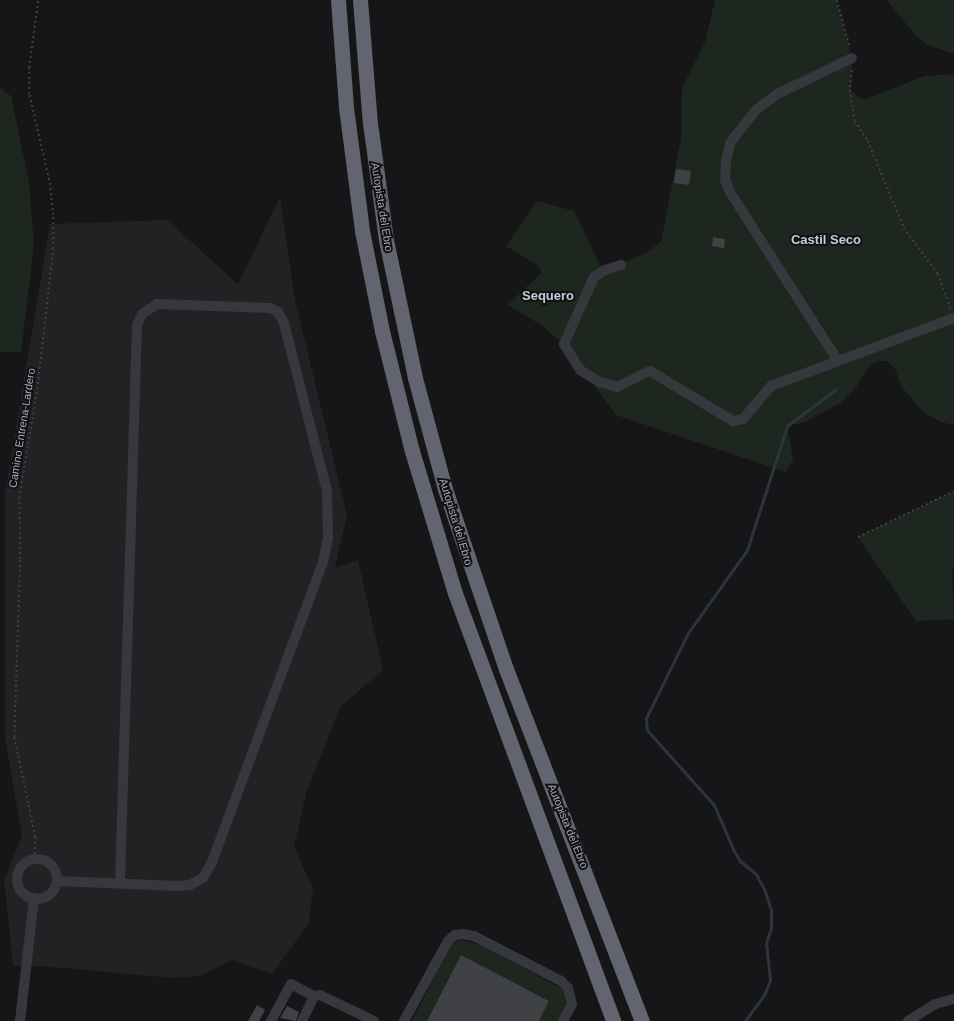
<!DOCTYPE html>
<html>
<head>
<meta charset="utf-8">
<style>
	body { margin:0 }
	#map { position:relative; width:954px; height:1021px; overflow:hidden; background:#161618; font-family:Arial,sans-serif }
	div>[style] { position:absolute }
	.built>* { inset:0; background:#222225 }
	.green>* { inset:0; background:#1e271f }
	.stream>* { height:3px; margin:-1.5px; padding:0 1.5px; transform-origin:1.5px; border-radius:1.5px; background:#2b353d }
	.building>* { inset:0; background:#404145 }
	.path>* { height:1.5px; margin-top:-0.75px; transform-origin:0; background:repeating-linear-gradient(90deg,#3d3f45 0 2px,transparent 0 5px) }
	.minor>* { height:10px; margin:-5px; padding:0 5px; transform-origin:5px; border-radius:5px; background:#37383d }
	.minor>.ring { margin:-5px; padding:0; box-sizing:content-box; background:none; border:10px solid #37383d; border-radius:50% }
	.highway>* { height:15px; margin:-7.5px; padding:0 7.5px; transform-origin:7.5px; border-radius:7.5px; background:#62656f }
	span { translate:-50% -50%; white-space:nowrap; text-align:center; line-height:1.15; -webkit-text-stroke:4px #111113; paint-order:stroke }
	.street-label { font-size:11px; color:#a7acb9 }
	.quarter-label { font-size:13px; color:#c8cbd5; font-weight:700 }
</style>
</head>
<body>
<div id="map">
	<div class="built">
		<i style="clip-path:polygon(280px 197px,295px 300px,347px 515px,335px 568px,358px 560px,383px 670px,340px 707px,307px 790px,294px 847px,313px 888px,309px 923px,272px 974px,232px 960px,200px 976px,172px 978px,42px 966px,13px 966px,4px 880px,22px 836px,5px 737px,5px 493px,50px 224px,167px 220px,238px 284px)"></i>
	</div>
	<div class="green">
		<i style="clip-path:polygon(715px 0,837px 0,852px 58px,851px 90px,863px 100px,925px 76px,954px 74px,954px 425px,941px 422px,923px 412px,901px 386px,895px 369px,887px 361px,877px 361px,870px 365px,857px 386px,840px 403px,805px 422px,787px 426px,793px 459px,786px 472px,616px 415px,564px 344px,541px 325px,508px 305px,542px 272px,536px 264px,506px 246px,537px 201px,574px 211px,603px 271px,646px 253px,661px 242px,681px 139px,682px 88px,705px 42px)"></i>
		<i style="clip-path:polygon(887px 0,954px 0,954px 54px,928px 45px,915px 35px)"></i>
		<i style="clip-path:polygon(0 88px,11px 96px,29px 182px,34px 245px,21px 352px,0 352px)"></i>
		<i style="clip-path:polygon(954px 491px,954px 569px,952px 570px,954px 619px,916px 621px,858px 537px)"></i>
		<i style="clip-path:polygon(460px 940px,481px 945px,561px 988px,568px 1000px,561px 1021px,539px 1021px,549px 1001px,461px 955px,427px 1021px,412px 1021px,450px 946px)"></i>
	</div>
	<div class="stream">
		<i style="left:745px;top:1021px;width:34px;rotate:-54deg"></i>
		<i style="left:765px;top:993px;width:14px;rotate:-69deg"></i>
		<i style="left:770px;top:980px;width:36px;rotate:-96deg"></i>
		<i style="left:766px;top:944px;width:17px;rotate:-73deg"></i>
		<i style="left:771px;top:928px;width:18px;rotate:-90deg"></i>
		<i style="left:771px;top:910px;width:20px;rotate:-108deg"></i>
		<i style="left:765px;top:891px;width:19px;rotate:-118deg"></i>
		<i style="left:756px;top:874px;width:21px;rotate:-141deg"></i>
		<i style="left:740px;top:861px;width:12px;rotate:-121deg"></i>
		<i style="left:734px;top:851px;width:50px;rotate:-113.5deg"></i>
		<i style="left:714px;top:805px;width:101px;rotate:-131.8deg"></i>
		<i style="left:647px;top:730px;width:12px;rotate:-95deg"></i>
		<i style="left:646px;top:718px;width:95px;rotate:-63.7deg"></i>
		<i style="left:688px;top:633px;width:102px;rotate:-54.6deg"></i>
		<i style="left:747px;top:550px;width:130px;rotate:-72.1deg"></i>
		<i style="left:787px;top:426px;width:61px;rotate:-37.1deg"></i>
	</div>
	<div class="building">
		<i style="clip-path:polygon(676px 169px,691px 171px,689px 185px,674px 183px)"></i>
		<i style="clip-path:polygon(713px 237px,725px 239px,724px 248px,712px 246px)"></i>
		<i style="clip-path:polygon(461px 955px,549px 1001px,539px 1021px,427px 1021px)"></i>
		<i style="clip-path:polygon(257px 1005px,265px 1010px,259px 1021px,248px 1021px)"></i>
		<i style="clip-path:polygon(287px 1006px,299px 1012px,296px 1021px,280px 1018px)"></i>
	</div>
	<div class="path">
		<i style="left:837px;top:0;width:50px;rotate:74.8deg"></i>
		<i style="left:852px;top:70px;width:20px;rotate:96deg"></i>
		<i style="left:850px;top:90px;width:31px;rotate:81deg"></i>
		<i style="left:855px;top:121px;width:24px;rotate:57deg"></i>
		<i style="left:868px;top:141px;width:94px;rotate:67.5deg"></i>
		<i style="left:904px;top:228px;width:57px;rotate:53.5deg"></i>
		<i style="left:938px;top:274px;width:37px;rotate:70deg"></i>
		<i style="left:858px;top:537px;width:106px;rotate:-25.6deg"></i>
		<i style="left:34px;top:859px;width:22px;rotate:-87deg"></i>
		<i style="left:35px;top:837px;width:102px;rotate:-101.9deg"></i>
		<i style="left:14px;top:737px;width:178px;rotate:-88.1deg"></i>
		<i style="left:20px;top:559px;width:61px;rotate:-90.9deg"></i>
		<i style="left:19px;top:498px;width:110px;rotate:-80.6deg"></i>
		<i style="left:37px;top:389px;width:141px;rotate:-83.5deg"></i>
		<i style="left:53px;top:249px;width:34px;rotate:-90deg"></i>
		<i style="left:53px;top:215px;width:30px;rotate:-96deg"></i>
		<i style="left:50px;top:185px;width:93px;rotate:-103deg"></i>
		<i style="left:29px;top:94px;width:26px;rotate:-90deg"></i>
		<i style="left:29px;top:68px;width:69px;rotate:-82.5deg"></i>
	</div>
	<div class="minor">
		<i style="left:621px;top:265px;width:19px;rotate:162deg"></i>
		<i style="left:603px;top:271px;width:11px;rotate:146deg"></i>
		<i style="left:594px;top:277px;width:73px;rotate:114.1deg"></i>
		<i style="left:564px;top:344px;width:31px;rotate:58deg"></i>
		<i style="left:580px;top:370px;width:23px;rotate:31deg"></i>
		<i style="left:600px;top:382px;width:18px;rotate:16deg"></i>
		<i style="left:617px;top:387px;width:37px;rotate:-26deg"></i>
		<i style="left:650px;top:371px;width:97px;rotate:31.1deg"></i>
		<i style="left:733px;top:421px;width:10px;rotate:-11deg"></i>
		<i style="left:743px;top:419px;width:43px;rotate:-49.7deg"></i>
		<i style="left:771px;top:386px;width:195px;rotate:-20.4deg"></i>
		<i style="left:838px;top:361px;width:201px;rotate:-122.6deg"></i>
		<i style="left:730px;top:192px;width:13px;rotate:-113deg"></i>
		<i style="left:725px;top:180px;width:19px;rotate:-87deg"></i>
		<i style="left:726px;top:161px;width:18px;rotate:-77deg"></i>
		<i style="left:730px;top:143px;width:42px;rotate:-51.8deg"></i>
		<i style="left:756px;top:110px;width:26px;rotate:-37deg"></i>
		<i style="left:777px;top:94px;width:83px;rotate:-25.6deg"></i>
		<i class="ring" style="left:17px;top:859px;width:30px;height:30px"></i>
		<i style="left:57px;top:881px;width:121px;rotate:2.4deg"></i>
		<i style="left:178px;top:886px;width:12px;rotate:-5deg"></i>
		<i style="left:190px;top:885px;width:15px;rotate:-28deg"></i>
		<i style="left:203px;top:878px;width:18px;rotate:-61deg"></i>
		<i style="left:212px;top:862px;width:320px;rotate:-69.7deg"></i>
		<i style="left:323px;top:562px;width:25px;rotate:-78deg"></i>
		<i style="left:328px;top:538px;width:47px;rotate:-91.2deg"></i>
		<i style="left:327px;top:491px;width:173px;rotate:-104.4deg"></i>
		<i style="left:284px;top:323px;width:13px;rotate:-119deg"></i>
		<i style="left:278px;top:312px;width:9px;rotate:-153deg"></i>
		<i style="left:270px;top:308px;width:113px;rotate:-178deg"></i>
		<i style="left:157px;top:304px;width:18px;rotate:146deg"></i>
		<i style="left:142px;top:314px;width:12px;rotate:114deg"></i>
		<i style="left:137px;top:325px;width:558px;rotate:91.75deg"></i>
		<i style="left:20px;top:1021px;width:124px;rotate:-83.5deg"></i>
		<i style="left:271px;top:1021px;width:42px;rotate:-61.6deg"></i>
		<i style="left:291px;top:984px;width:26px;rotate:28deg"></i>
		<i style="left:302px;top:1021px;width:28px;rotate:-64deg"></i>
		<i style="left:314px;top:996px;width:6px;rotate:-9deg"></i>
		<i style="left:320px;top:995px;width:60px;rotate:25.7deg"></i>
		<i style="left:404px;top:1021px;width:91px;rotate:-61.2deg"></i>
		<i style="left:448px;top:941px;width:9px;rotate:-41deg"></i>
		<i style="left:455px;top:935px;width:8px;rotate:-7deg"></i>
		<i style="left:463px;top:934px;width:11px;rotate:10deg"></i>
		<i style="left:474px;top:936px;width:98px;rotate:27.3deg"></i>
		<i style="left:561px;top:981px;width:10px;rotate:45deg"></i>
		<i style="left:568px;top:988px;width:16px;rotate:76deg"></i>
		<i style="left:572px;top:1004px;width:19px;rotate:118deg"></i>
		<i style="left:908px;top:1021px;width:32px;rotate:-32deg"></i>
		<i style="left:935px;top:1004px;width:20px;rotate:-15deg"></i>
	</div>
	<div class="highway">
		<i style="left:338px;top:0;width:107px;rotate:85.7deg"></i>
		<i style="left:346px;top:107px;width:125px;rotate:82.6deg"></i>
		<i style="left:362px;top:231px;width:102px;rotate:78.7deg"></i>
		<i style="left:382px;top:331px;width:124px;rotate:76deg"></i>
		<i style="left:412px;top:451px;width:148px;rotate:73.2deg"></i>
		<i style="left:455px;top:593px;width:456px;rotate:69.7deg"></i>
		<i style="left:360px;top:0;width:123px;rotate:85.4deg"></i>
		<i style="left:370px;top:123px;width:118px;rotate:82.2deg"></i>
		<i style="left:386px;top:240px;width:141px;rotate:78.1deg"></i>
		<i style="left:415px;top:378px;width:115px;rotate:74.9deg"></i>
		<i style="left:445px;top:489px;width:190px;rotate:71.3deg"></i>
		<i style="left:506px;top:669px;width:377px;rotate:68.9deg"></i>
	</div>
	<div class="street-label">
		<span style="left:382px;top:207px;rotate:81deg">Autopista del Ebro</span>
		<span style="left:22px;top:428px;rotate:-81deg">Camino Entrena-Lardero</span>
		<span style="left:456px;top:522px;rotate:73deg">Autopista del Ebro</span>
		<span style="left:568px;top:826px;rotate:68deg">Autopista del Ebro</span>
	</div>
	<div class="quarter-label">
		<span style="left:826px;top:240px">Castil Seco</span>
		<span style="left:548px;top:296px">Sequero</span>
	</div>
</div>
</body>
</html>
